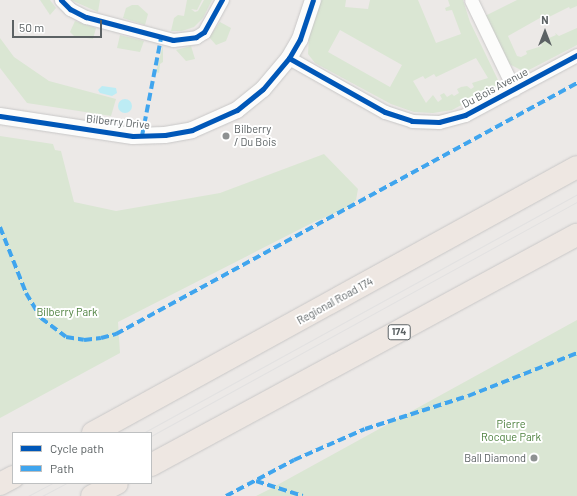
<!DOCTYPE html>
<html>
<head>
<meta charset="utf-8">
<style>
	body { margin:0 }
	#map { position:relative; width:577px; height:496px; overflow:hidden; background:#ece9e7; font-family:Barlow,sans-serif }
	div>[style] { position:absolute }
	.green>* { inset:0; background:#dae6d3 }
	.water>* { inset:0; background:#bdecf4 }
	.round { border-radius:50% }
	.roads { filter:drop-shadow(0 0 1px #c8c7c7) drop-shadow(0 0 1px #c8c7c7) }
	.minor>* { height:13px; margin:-6.5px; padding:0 6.5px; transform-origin:6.5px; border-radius:6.5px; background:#fcfcfb }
	.tertiary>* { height:16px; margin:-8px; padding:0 8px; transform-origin:8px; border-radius:8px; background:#fcfcfb }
	.motorway>* { height:22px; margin:-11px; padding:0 11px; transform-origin:11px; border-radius:11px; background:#eee7e2 }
	.tram>* { height:1px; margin:-0.5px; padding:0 0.5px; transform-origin:0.5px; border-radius:0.5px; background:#e2e1e1 }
	.quiet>* { height:4px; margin-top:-2px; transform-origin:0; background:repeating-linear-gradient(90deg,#40a5ee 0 8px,transparent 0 12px) }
	.cycleway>* { height:5px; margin:-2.5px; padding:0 2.5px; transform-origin:2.5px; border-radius:2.5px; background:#0057b8 }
	.dots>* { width:11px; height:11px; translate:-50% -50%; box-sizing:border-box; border:2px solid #fff; border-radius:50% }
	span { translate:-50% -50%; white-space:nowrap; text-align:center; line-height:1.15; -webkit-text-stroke:4px #fff; paint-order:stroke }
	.shield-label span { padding:1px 3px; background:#fff; border:1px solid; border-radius:3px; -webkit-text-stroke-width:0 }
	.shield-label { font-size:10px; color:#5c6264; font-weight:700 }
	.street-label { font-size:11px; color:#5c6264 }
	.poi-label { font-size:11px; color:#5c6264 }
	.left { translate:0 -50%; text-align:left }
	.right { translate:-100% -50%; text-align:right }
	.park-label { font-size:11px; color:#497e3a }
	.legend { position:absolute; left:12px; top:432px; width:140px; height:52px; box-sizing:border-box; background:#fff; border:1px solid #bec0c1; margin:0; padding:5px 7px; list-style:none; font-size:12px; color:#5c6264 }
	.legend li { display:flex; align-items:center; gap:8px; height:20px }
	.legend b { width:20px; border:1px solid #bec0c1 }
	.north { position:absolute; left:525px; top:12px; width:40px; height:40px; -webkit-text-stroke:3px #fff; paint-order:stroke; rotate:0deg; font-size:11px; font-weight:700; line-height:16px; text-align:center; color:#5c6264 }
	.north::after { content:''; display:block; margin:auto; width:14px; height:18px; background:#5c6264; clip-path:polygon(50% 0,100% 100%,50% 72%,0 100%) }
	.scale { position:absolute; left:12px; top:20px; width:90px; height:18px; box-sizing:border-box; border:2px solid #5c6264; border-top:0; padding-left:5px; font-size:12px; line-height:14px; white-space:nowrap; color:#5c6264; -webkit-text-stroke:3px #fff; paint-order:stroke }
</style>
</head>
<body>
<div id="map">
	<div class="green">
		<i style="clip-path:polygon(40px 0,50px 0,56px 8px,50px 15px)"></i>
		<i style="clip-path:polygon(71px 0,100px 0,98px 12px)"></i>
		<i style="clip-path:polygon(187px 0,202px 0,197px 10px,191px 9px,195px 12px,198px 11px,204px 0,212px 0,203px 18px,194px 27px,182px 31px,171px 31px,174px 18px,178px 15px,184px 16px)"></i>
		<i style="clip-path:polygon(evenodd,321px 0,346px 0,345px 7px,368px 9px,370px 0,418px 0,436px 43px,461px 34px,452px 10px,446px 11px,445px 8px,450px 6px,448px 0,463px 0,470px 22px,498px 80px,496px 87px,452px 110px,433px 113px,414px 112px,391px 104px,315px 63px,308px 54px,309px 37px,321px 0,340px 30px,402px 65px,390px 87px,328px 52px,340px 30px,321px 0,476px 58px,488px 78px,472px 83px,474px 87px,471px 89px,467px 86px,461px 87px,457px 89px,459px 93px,454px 96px,452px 94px,447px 97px,444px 93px,440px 95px,442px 99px,438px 102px,433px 95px,426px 103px,413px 81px,423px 76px,425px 79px,434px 74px,436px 77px,476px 58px)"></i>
		<i style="clip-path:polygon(517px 0,577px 0,577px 6px,570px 9px,569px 7px,549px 17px,547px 14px,508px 36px,517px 56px,521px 57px,527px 54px,526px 51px,542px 46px,540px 42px,556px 35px,555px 33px,559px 36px,577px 28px,577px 45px,525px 72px,509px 64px,485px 16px)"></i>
		<i style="clip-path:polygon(132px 5px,138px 5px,148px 14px,145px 25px,123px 18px,126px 8px)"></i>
		<i style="clip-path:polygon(75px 21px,96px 28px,93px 39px,74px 36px,70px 32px)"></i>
		<i style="clip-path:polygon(220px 22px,231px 28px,226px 41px,216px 45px,209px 37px)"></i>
		<i style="clip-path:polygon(120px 35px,144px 41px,140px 52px,117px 48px)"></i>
		<i style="clip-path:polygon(0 38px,14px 57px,49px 81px,116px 99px,111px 116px,27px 103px,0 68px)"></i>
		<i style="clip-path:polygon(163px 45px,163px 62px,160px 64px,159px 73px,156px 72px)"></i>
		<i style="clip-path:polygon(191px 46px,195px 59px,186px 61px,176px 50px)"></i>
		<i style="clip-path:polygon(0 136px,53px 144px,55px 150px,61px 151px,74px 202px,116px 211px,220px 193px,324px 154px,358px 189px,356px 200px,345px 209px,314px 222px,118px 322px,120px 353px,0 418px)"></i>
		<i style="clip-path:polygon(577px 320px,577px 496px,256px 496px,270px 489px)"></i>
	</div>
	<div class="water">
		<i style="clip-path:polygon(102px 86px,116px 88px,117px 93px,112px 96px,100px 93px,98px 90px)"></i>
		<i class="round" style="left:118px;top:99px;width:14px;height:14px"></i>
	</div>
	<div class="roads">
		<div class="minor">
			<i style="left:61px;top:0;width:13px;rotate:45deg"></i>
			<i style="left:70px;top:9px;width:18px;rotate:27deg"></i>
			<i style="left:86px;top:17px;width:90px;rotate:14.8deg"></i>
			<i style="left:173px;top:40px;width:23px;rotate:-7deg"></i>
			<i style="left:196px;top:37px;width:9px;rotate:-32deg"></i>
			<i style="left:204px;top:32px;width:37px;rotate:-61deg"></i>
			<i style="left:471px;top:0;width:99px;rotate:64.2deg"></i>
			<i style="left:289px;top:58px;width:110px;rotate:29.4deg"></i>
			<i style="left:385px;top:112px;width:28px;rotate:18deg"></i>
			<i style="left:412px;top:121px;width:27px;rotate:2deg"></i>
			<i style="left:439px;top:122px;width:27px;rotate:-15deg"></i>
			<i style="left:465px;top:115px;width:127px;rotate:-28.2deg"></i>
		</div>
		<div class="tertiary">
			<i style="left:0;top:116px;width:134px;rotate:8.6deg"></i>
			<i style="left:133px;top:136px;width:32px;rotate:-2deg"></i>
			<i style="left:165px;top:135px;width:27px;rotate:-10deg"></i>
			<i style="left:192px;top:130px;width:49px;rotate:-24deg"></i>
			<i style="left:237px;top:110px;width:33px;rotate:-39deg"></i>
			<i style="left:263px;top:89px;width:40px;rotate:-50deg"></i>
			<i style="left:289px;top:58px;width:22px;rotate:-60deg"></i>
			<i style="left:300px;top:39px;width:41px;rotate:-71.6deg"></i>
		</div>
		<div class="motorway">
			<i style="left:93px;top:433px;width:552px;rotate:-28.79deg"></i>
			<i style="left:151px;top:465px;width:484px;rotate:-28.4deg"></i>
			<i style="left:0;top:484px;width:15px;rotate:-28deg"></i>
			<i style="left:92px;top:496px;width:28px;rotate:-27deg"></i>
		</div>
	</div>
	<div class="tram">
		<i style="left:143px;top:433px;width:495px;rotate:-28.8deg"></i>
		<i style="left:151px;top:436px;width:486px;rotate:-28.8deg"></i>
		<i style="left:28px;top:496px;width:27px;rotate:-28deg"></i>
		<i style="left:42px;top:496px;width:27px;rotate:-28deg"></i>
	</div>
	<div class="quiet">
		<i style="left:142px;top:136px;width:100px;rotate:-79deg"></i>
		<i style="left:0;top:227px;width:71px;rotate:68.5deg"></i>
		<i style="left:26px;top:293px;width:29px;rotate:59deg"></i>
		<i style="left:41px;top:318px;width:31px;rotate:37deg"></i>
		<i style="left:66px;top:337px;width:18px;rotate:9deg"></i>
		<i style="left:84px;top:340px;width:17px;rotate:-7deg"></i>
		<i style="left:101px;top:338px;width:16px;rotate:-15deg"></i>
		<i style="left:116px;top:334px;width:525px;rotate:-28.57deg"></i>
		<i style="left:256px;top:481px;width:49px;rotate:17.7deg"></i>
		<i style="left:226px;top:496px;width:77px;rotate:-27.9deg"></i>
		<i style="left:294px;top:460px;width:77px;rotate:-23.6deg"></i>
		<i style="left:365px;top:429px;width:108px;rotate:-17.8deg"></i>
		<i style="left:468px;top:396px;width:117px;rotate:-21.5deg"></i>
	</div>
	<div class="cycleway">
		<i style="left:61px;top:0;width:13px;rotate:45deg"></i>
		<i style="left:70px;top:9px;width:18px;rotate:27deg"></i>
		<i style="left:86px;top:17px;width:90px;rotate:14.8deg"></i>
		<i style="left:173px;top:40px;width:23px;rotate:-7deg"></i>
		<i style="left:196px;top:37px;width:9px;rotate:-32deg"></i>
		<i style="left:204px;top:32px;width:37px;rotate:-61deg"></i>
		<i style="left:289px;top:58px;width:110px;rotate:29.4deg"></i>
		<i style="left:385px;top:112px;width:28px;rotate:18deg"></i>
		<i style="left:412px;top:121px;width:27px;rotate:2deg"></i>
		<i style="left:439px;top:122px;width:27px;rotate:-15deg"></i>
		<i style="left:465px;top:115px;width:127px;rotate:-28.2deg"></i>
		<i style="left:0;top:116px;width:134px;rotate:8.6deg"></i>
		<i style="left:133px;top:136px;width:32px;rotate:-2deg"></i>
		<i style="left:165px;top:135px;width:27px;rotate:-10deg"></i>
		<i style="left:192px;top:130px;width:49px;rotate:-24deg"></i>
		<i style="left:237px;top:110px;width:33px;rotate:-39deg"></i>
		<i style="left:263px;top:89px;width:40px;rotate:-50deg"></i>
		<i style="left:289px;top:58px;width:22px;rotate:-60deg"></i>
		<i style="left:300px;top:39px;width:41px;rotate:-71.6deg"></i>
	</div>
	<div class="dots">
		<i style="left:226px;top:136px;background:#8e9192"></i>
		<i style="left:534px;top:458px;background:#8e9192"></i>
	</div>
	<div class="shield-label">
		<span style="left:399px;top:332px">174</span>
	</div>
	<div class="street-label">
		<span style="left:495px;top:88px;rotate:-28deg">Du Bois Avenue</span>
		<span style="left:118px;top:122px;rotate:6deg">Bilberry Drive</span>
		<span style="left:335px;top:301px;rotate:-29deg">Regional Road 174</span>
	</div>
	<div class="poi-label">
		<span class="left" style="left:234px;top:136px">Bilberry<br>/ Du Bois</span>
		<span class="right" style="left:526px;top:458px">Ball Diamond</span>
	</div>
	<div class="park-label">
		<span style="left:67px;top:312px">Bilberry Park</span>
		<span style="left:511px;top:431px">Pierre<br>Rocque Park</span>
	</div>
	<ul class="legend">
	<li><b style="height:5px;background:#0057b8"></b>Cycle path</li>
	<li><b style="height:5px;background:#40a5ee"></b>Path</li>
	</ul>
	<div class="north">N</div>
	<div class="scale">50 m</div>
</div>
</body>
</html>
